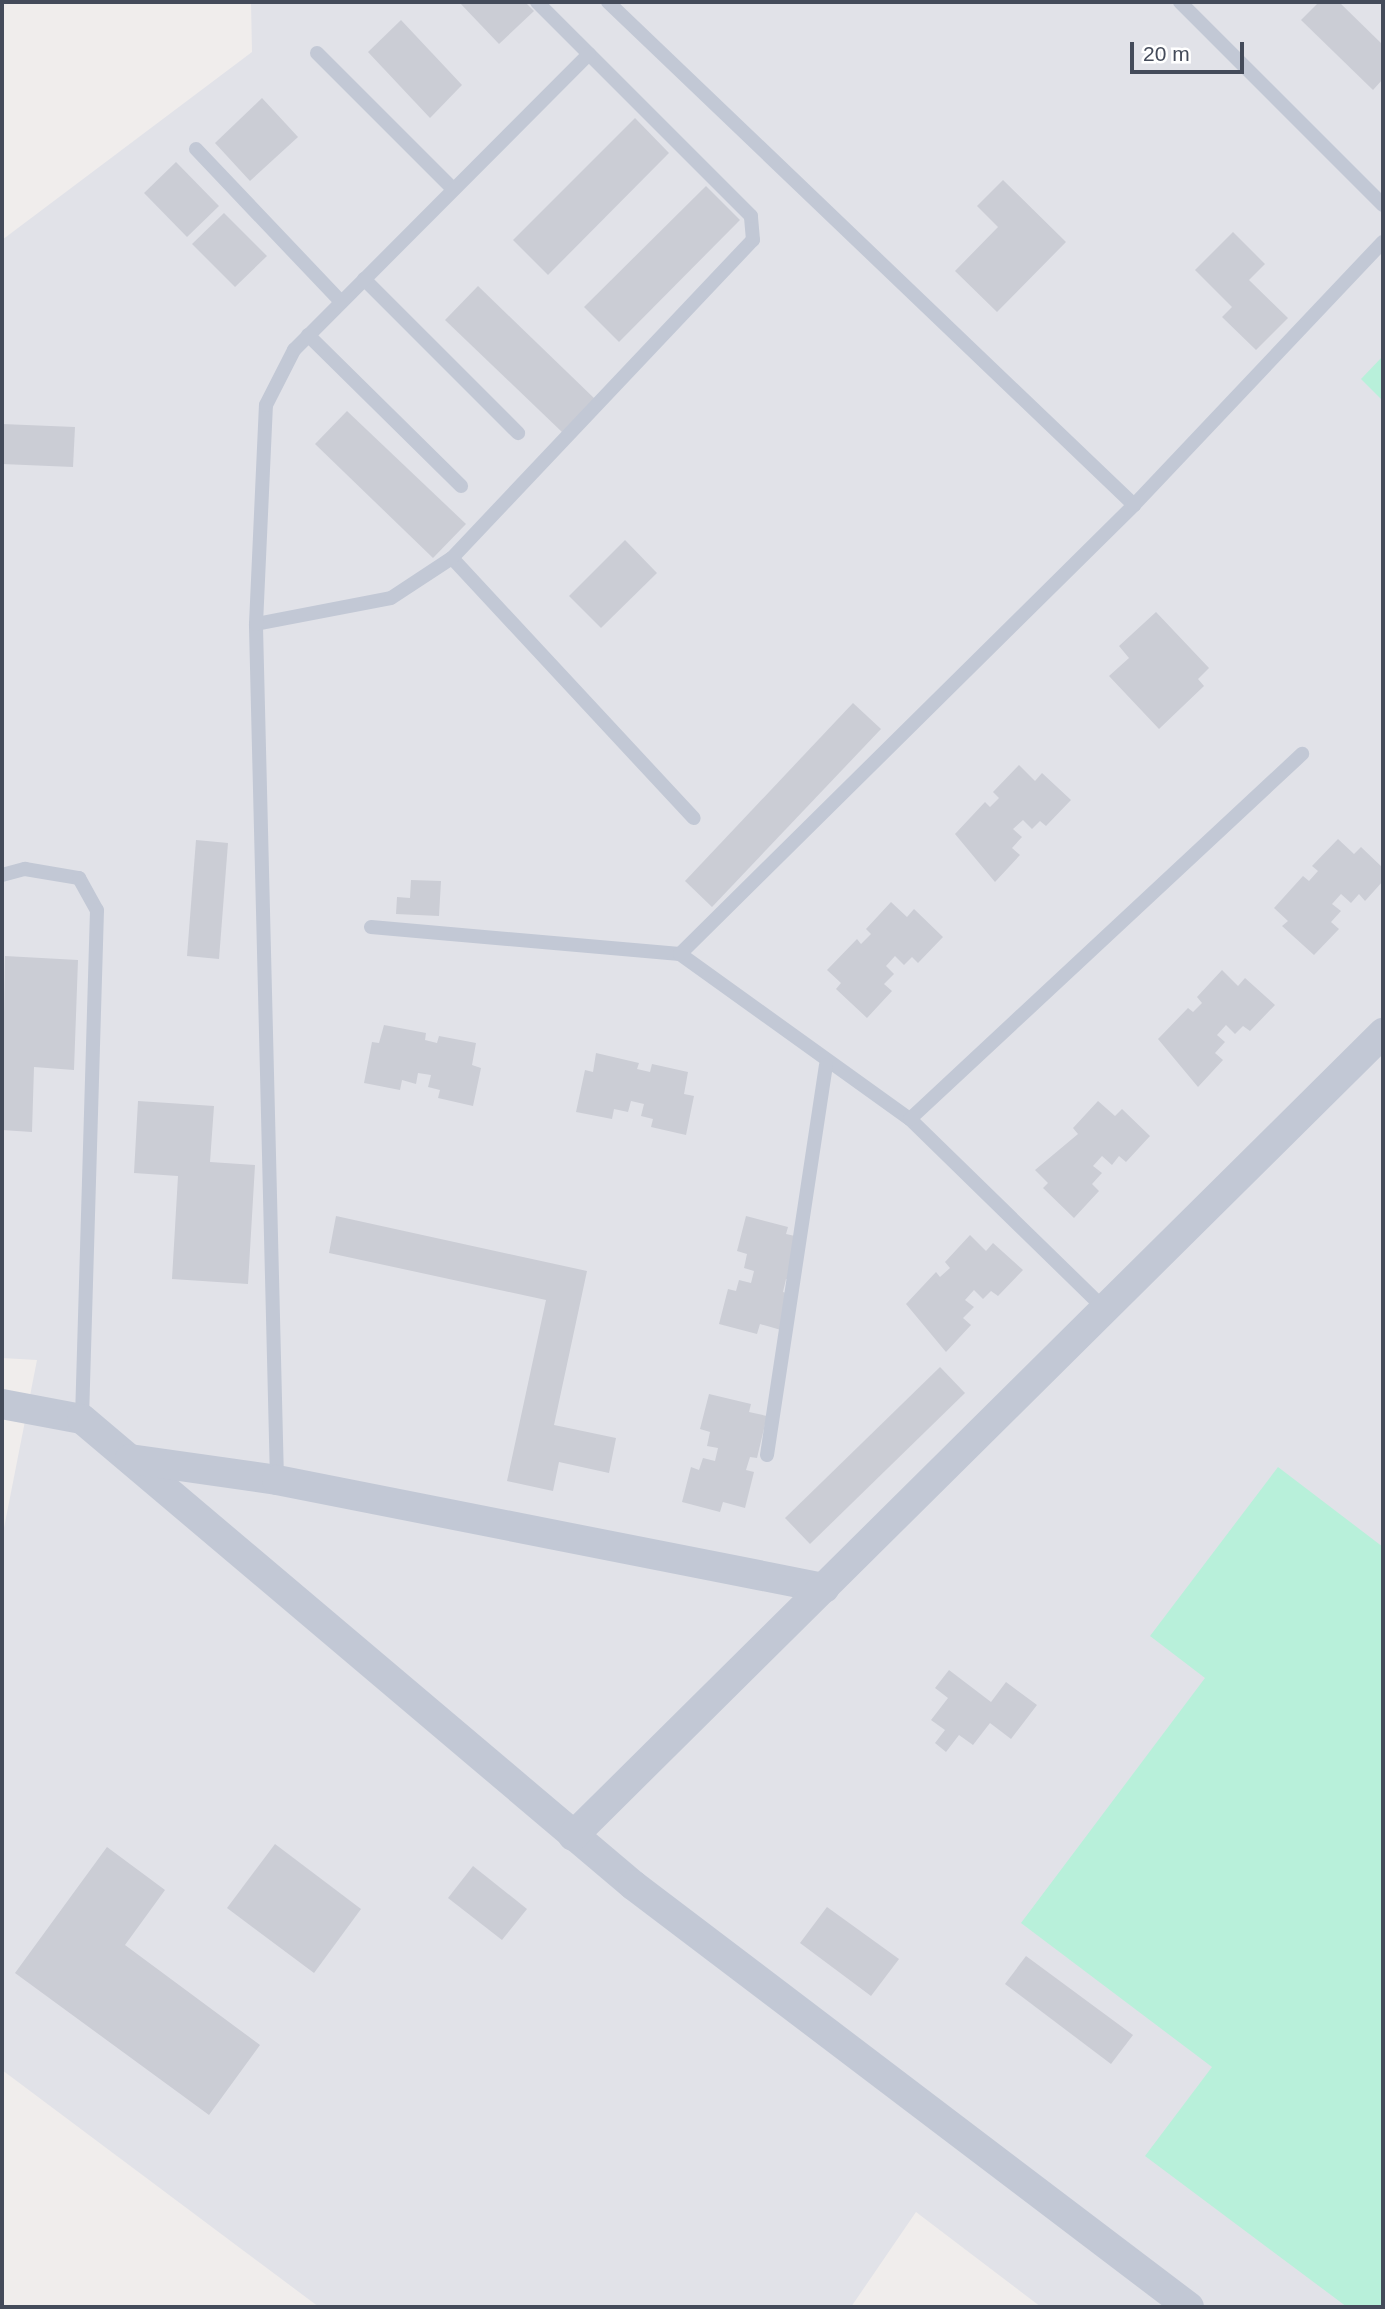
<!DOCTYPE html>
<html>
<head>
<meta charset="utf-8">
<style>
	body { margin:0 }
	#map { position:relative; width:1385px; height:2309px; overflow:hidden; background:#f0edec; font-family:Helvetica,sans-serif }
	div>[style] { position:absolute }
	.airport>* { inset:0; background:#e1e2e8 }
	.green>* { inset:0; background:#b8f0da }
	.building>* { inset:0; background:#cbcdd5 }
	.lane>* { height:14px; margin:-7px; padding:0 7px; transform-origin:7px; border-radius:7px; background:#c2c8d5 }
	.street>* { height:30px; margin:-15px; padding:0 15px; transform-origin:15px; border-radius:15px; background:#c2c8d5 }
	span { translate:-50% -50%; white-space:nowrap; text-align:center; line-height:1.15; -webkit-text-stroke:7px #fff; paint-order:stroke }
	.frame { position:absolute; inset:0; border:4px solid #444b5a; pointer-events:none }
	.scale { position:absolute; left:1130px; top:42px; width:114px; height:32px; box-sizing:border-box; border:4px solid #444b5a; border-top:0; padding-left:9px; font-size:21px; line-height:24px; white-space:nowrap; color:#444b5a; -webkit-text-stroke:5px #fff; paint-order:stroke }
</style>
</head>
<body>
<div id="map">
	<div class="airport">
		<i style="clip-path:polygon(251px 2px,1383px 2px,1383px 2307px,1041px 2307px,916px 2212px,851px 2307px,319px 2307px,2px 2070px,2px 1538px,37px 1360px,2px 1358px,2px 240px,252px 52px)"></i>
	</div>
	<div class="green">
		<i style="clip-path:polygon(1383px 356px,1383px 401px,1361px 379px)"></i>
		<i style="clip-path:polygon(1278px 1467px,1383px 1547px,1383px 2307px,1347px 2307px,1145px 2156px,1212px 2067px,1021px 1923px,1205px 1678px,1150px 1636px)"></i>
	</div>
	<div class="building">
		<i style="clip-path:polygon(459px 2px,525px 2px,534px 11px,499px 44px)"></i>
		<i style="clip-path:polygon(1319px 2px,1339px 2px,1383px 45px,1383px 79px,1373px 90px,1301px 20px)"></i>
		<i style="clip-path:polygon(401px 20px,462px 85px,430px 118px,368px 52px)"></i>
		<i style="clip-path:polygon(262px 98px,298px 137px,250px 181px,215px 143px)"></i>
		<i style="clip-path:polygon(635px 118px,669px 153px,548px 275px,513px 240px)"></i>
		<i style="clip-path:polygon(176px 162px,219px 206px,187px 237px,144px 193px)"></i>
		<i style="clip-path:polygon(1003px 180px,1066px 242px,997px 312px,955px 271px,998px 227px,977px 206px)"></i>
		<i style="clip-path:polygon(706px 186px,740px 220px,619px 342px,584px 307px)"></i>
		<i style="clip-path:polygon(224px 213px,267px 256px,235px 287px,192px 244px)"></i>
		<i style="clip-path:polygon(1233px 232px,1265px 264px,1249px 280px,1288px 318px,1256px 350px,1222px 317px,1232px 307px,1195px 270px)"></i>
		<i style="clip-path:polygon(478px 286px,596px 400px,563px 433px,445px 320px)"></i>
		<i style="clip-path:polygon(347px 411px,466px 524px,433px 558px,315px 444px)"></i>
		<i style="clip-path:polygon(2px 424px,75px 427px,73px 467px,2px 464px)"></i>
		<i style="clip-path:polygon(625px 540px,657px 573px,601px 628px,569px 596px)"></i>
		<i style="clip-path:polygon(1156px 612px,1209px 668px,1198px 679px,1204px 686px,1159px 729px,1109px 676px,1129px 658px,1119px 646px)"></i>
		<i style="clip-path:polygon(853px 703px,881px 729px,712px 907px,685px 881px)"></i>
		<i style="clip-path:polygon(1019px 765px,1035px 781px,1042px 773px,1071px 800px,1046px 826px,1040px 821px,1032px 829px,1023px 820px,1013px 829px,1022px 837px,1012px 848px,1020px 855px,995px 882px,955px 834px,985px 802px,990px 807px,999px 798px,993px 792px)"></i>
		<i style="clip-path:polygon(1338px 839px,1354px 854px,1361px 847px,1383px 868px,1383px 881px,1365px 901px,1359px 894px,1351px 903px,1341px 894px,1332px 904px,1341px 911px,1331px 922px,1339px 929px,1314px 955px,1282px 926px,1288px 921px,1274px 908px,1303px 876px,1309px 881px,1318px 871px,1312px 866px)"></i>
		<i style="clip-path:polygon(196px 840px,228px 843px,219px 959px,187px 956px)"></i>
		<i style="clip-path:polygon(411px 880px,441px 881px,439px 916px,396px 914px,397px 897px,410px 898px)"></i>
		<i style="clip-path:polygon(891px 902px,907px 917px,914px 909px,943px 937px,918px 963px,912px 957px,904px 965px,895px 956px,886px 966px,894px 974px,884px 984px,892px 991px,867px 1018px,836px 989px,841px 983px,827px 970px,857px 939px,861px 944px,871px 934px,866px 929px)"></i>
		<i style="clip-path:polygon(5px 956px,78px 960px,74px 1070px,34px 1067px,32px 1132px,2px 1130px)"></i>
		<i style="clip-path:polygon(1222px 970px,1238px 986px,1245px 978px,1275px 1005px,1250px 1031px,1243px 1026px,1235px 1034px,1226px 1025px,1217px 1035px,1225px 1042px,1215px 1053px,1223px 1060px,1198px 1087px,1158px 1039px,1188px 1008px,1193px 1012px,1202px 1003px,1197px 997px)"></i>
		<i style="clip-path:polygon(384px 1025px,426px 1033px,425px 1040px,437px 1043px,439px 1036px,476px 1043px,472px 1065px,481px 1068px,473px 1106px,438px 1098px,440px 1090px,428px 1087px,431px 1075px,418px 1073px,416px 1084px,402px 1080px,400px 1090px,364px 1083px,372px 1042px,379px 1043px)"></i>
		<i style="clip-path:polygon(596px 1053px,639px 1063px,637px 1069px,650px 1072px,652px 1064px,688px 1072px,684px 1094px,694px 1096px,686px 1135px,651px 1127px,653px 1119px,641px 1116px,644px 1104px,631px 1101px,628px 1112px,614px 1109px,612px 1119px,576px 1112px,585px 1070px,593px 1072px)"></i>
		<i style="clip-path:polygon(138px 1101px,214px 1106px,210px 1162px,255px 1165px,248px 1284px,172px 1279px,178px 1176px,134px 1173px)"></i>
		<i style="clip-path:polygon(1098px 1101px,1115px 1116px,1122px 1109px,1150px 1136px,1126px 1162px,1119px 1156px,1112px 1165px,1102px 1156px,1093px 1166px,1102px 1173px,1092px 1184px,1099px 1191px,1074px 1218px,1043px 1188px,1048px 1183px,1035px 1170px,1078px 1134px,1073px 1128px)"></i>
		<i style="clip-path:polygon(336px 1216px,587px 1271px,554px 1425px,616px 1438px,609px 1473px,559px 1462px,553px 1491px,507px 1481px,546px 1300px,329px 1253px)"></i>
		<i style="clip-path:polygon(746px 1216px,788px 1227px,786px 1234px,804px 1238px,793px 1280px,786px 1279px,783px 1292px,790px 1294px,781px 1330px,760px 1324px,757px 1334px,719px 1324px,728px 1289px,736px 1291px,739px 1280px,751px 1283px,754px 1271px,744px 1268px,747px 1254px,737px 1251px)"></i>
		<i style="clip-path:polygon(970px 1235px,986px 1251px,993px 1243px,1023px 1270px,998px 1296px,991px 1291px,983px 1299px,974px 1290px,965px 1300px,974px 1307px,963px 1318px,971px 1325px,946px 1352px,906px 1304px,936px 1272px,940px 1277px,950px 1268px,945px 1262px)"></i>
		<i style="clip-path:polygon(940px 1367px,965px 1393px,810px 1544px,785px 1518px)"></i>
		<i style="clip-path:polygon(709px 1394px,751px 1404px,749px 1412px,767px 1416px,757px 1458px,750px 1457px,746px 1470px,754px 1472px,745px 1508px,723px 1502px,720px 1512px,682px 1502px,691px 1467px,699px 1470px,703px 1458px,715px 1461px,718px 1448px,707px 1446px,710px 1432px,700px 1429px)"></i>
		<i style="clip-path:polygon(949px 1670px,991px 1702px,1006px 1682px,1037px 1705px,1011px 1739px,990px 1723px,973px 1745px,959px 1735px,946px 1752px,935px 1743px,945px 1730px,931px 1720px,948px 1698px,935px 1688px)"></i>
		<i style="clip-path:polygon(275px 1844px,361px 1909px,314px 1973px,227px 1908px)"></i>
		<i style="clip-path:polygon(107px 1847px,165px 1890px,125px 1945px,260px 2045px,209px 2115px,15px 1973px)"></i>
		<i style="clip-path:polygon(473px 1866px,527px 1909px,502px 1940px,448px 1898px)"></i>
		<i style="clip-path:polygon(827px 1907px,899px 1959px,871px 1996px,800px 1943px)"></i>
		<i style="clip-path:polygon(1026px 1956px,1133px 2035px,1111px 2064px,1005px 1984px)"></i>
	</div>
	<div class="lane">
		<i style="left:608px;top:2px;width:728px;rotate:43.72deg"></i>
		<i style="left:1180px;top:2px;width:287px;rotate:45deg"></i>
		<i style="left:317px;top:53px;width:192px;rotate:45deg"></i>
		<i style="left:196px;top:149px;width:211px;rotate:46.5deg"></i>
		<i style="left:364px;top:279px;width:218px;rotate:45deg"></i>
		<i style="left:308px;top:335px;width:215px;rotate:44.6deg"></i>
		<i style="left:452px;top:558px;width:355px;rotate:47.1deg"></i>
		<i style="left:256px;top:624px;width:137px;rotate:-10.9deg"></i>
		<i style="left:391px;top:598px;width:73px;rotate:-33.3deg"></i>
		<i style="left:452px;top:558px;width:438px;rotate:-46.6deg"></i>
		<i style="left:753px;top:240px;width:24px;rotate:-95deg"></i>
		<i style="left:751px;top:216px;width:303px;rotate:-135deg"></i>
		<i style="left:2px;top:875px;width:24px;rotate:-15deg"></i>
		<i style="left:25px;top:869px;width:55px;rotate:9.5deg"></i>
		<i style="left:79px;top:878px;width:37px;rotate:61deg"></i>
		<i style="left:97px;top:910px;width:509px;rotate:91.69deg"></i>
		<i style="left:371px;top:927px;width:310px;rotate:5deg"></i>
		<i style="left:680px;top:954px;width:283px;rotate:35.7deg"></i>
		<i style="left:910px;top:1119px;width:272px;rotate:44.3deg"></i>
		<i style="left:680px;top:954px;width:639px;rotate:-44.68deg"></i>
		<i style="left:1134px;top:505px;width:362px;rotate:-46.6deg"></i>
		<i style="left:910px;top:1119px;width:536px;rotate:-42.96deg"></i>
		<i style="left:767px;top:1455px;width:394px;rotate:-81.4deg"></i>
		<i style="left:277px;top:1480px;width:856px;rotate:-91.41deg"></i>
		<i style="left:256px;top:624px;width:219px;rotate:-87.4deg"></i>
		<i style="left:266px;top:405px;width:62px;rotate:-63deg"></i>
		<i style="left:294px;top:350px;width:418px;rotate:-45.1deg"></i>
	</div>
	<div class="street">
		<i style="left:2px;top:1404px;width:81px;rotate:10.6deg"></i>
		<i style="left:82px;top:1419px;width:722px;rotate:40.22deg"></i>
		<i style="left:633px;top:1885px;width:698px;rotate:37.2deg"></i>
		<i style="left:130px;top:1459px;width:148px;rotate:8.1deg"></i>
		<i style="left:277px;top:1480px;width:558px;rotate:11.17deg"></i>
		<i style="left:573px;top:1836px;width:1141px;rotate:-44.75deg"></i>
	</div>
	<div class="frame"></div>
	<div class="scale">20 m</div>
</div>
</body>
</html>
